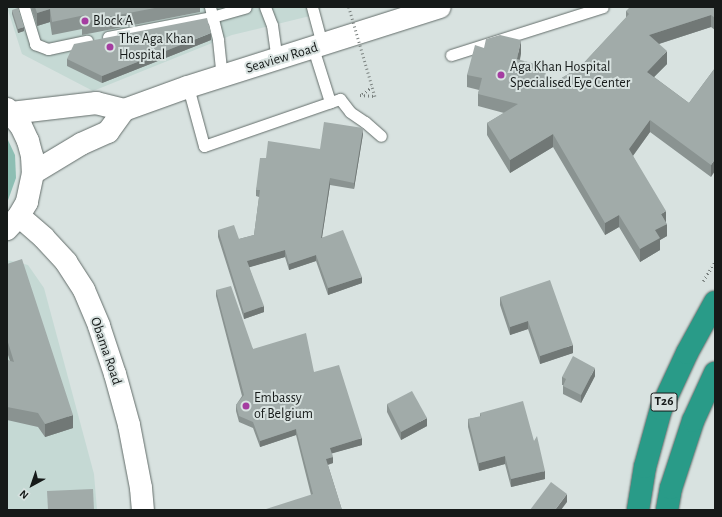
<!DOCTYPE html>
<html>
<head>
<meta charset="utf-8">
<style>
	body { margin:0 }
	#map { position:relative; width:722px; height:517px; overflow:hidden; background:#d8e2e0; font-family:"Alegreya Sans",sans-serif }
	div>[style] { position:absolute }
	.built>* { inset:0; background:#c5d9d4 }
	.green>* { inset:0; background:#8dbeb3 }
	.path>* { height:2.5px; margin-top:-1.25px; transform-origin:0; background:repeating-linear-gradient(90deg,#777e7c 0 1px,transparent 0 4px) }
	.roads { filter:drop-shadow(0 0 1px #636d6a) drop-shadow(0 0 1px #636d6a) }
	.lane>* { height:11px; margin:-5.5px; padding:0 5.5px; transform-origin:5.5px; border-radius:5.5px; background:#fff }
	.secondary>* { height:22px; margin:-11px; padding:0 11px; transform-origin:11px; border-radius:11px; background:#fff }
	.highway>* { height:22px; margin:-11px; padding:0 11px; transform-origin:11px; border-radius:11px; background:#299b88 }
	.path-bridge>* { height:2.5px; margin-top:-1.25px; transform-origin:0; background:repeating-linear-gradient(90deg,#777e7c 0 1px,transparent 0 4px) }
	.wall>* { inset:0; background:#8a9391 }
	.shaded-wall>* { inset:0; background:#717876 }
	.building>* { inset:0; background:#a1aba9 }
	.dots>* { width:11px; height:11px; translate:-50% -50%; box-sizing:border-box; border:2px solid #d8e2e0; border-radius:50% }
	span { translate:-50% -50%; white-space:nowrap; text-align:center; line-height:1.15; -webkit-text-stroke:4px #d8e2e0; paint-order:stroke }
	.shield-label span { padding:1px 3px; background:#d8e2e0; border:1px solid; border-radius:3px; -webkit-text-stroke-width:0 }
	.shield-label { font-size:13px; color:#161a19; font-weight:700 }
	.poi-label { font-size:14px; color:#161a19 }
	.left { translate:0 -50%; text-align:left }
	.street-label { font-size:14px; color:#161a19 }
	.frame { position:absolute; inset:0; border:8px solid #161a19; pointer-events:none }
	.north { position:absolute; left:12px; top:465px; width:40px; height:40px; -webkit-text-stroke:3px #d8e2e0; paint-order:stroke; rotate:220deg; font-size:11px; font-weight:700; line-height:16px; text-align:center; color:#161a19 }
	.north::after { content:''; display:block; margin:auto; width:14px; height:18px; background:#161a19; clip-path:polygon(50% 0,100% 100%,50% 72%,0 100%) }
</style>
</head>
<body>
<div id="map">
	<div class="built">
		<i style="clip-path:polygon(7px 7px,322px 7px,314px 15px,232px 35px,93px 91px,22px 54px)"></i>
		<i style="clip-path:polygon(7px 260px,28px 265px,44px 288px,94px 474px,97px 510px,7px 510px)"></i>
	</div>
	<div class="green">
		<i style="clip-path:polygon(7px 138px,15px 155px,16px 178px,7px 203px)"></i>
	</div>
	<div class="path">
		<i style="left:362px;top:94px;width:12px;rotate:-35deg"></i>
		<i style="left:360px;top:95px;width:15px;rotate:4deg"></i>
		<i style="left:703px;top:281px;width:22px;rotate:-58deg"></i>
	</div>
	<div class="roads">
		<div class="lane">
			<i style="left:24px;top:7px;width:39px;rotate:73deg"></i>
			<i style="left:35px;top:44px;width:14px;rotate:21deg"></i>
			<i style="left:48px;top:49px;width:40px;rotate:-12deg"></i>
			<i style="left:210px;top:7px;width:34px;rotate:76deg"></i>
			<i style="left:218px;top:40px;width:36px;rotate:84deg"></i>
			<i style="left:265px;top:7px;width:19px;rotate:69deg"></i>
			<i style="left:272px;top:25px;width:34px;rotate:82deg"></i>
			<i style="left:312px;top:7px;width:39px;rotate:75deg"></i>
			<i style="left:108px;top:37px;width:106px;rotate:-10.9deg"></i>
			<i style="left:212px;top:17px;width:35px;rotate:-16deg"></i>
			<i style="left:313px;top:48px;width:57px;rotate:72.5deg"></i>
			<i style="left:451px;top:55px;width:159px;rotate:-17.5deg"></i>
			<i style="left:188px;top:87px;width:61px;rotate:74.8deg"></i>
			<i style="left:204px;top:146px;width:144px;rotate:-19.1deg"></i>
			<i style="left:340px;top:99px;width:16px;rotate:52deg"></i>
			<i style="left:350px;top:112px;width:18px;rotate:34deg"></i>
			<i style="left:365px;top:122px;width:21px;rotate:41deg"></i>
		</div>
		<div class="secondary">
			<i style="left:7px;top:109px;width:22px;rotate:51deg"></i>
			<i style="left:21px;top:126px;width:17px;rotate:65deg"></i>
			<i style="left:28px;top:141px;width:16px;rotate:75deg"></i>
			<i style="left:32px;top:156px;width:17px;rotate:87deg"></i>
			<i style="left:33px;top:173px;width:30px;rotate:102deg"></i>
			<i style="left:27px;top:202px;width:16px;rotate:120deg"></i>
			<i style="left:19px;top:216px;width:18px;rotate:133deg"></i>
			<i style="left:11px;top:113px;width:86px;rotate:-6.7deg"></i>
			<i style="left:96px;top:103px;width:29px;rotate:14deg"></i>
			<i style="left:33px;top:173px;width:56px;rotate:-31.1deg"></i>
			<i style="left:81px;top:144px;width:30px;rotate:-24deg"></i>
			<i style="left:108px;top:132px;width:27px;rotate:-54deg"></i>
			<i style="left:124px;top:110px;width:68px;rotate:-19.8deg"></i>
			<i style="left:188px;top:87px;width:264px;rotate:-17.6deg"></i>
			<i style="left:19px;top:216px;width:33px;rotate:41deg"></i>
			<i style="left:44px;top:238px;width:33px;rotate:47deg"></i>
			<i style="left:66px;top:262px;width:33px;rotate:57deg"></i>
			<i style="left:84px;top:290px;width:39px;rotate:67deg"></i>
			<i style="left:99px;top:326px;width:51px;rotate:71.6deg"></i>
			<i style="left:115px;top:374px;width:53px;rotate:74.6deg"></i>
			<i style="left:129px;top:425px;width:64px;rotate:79.2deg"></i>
			<i style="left:141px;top:488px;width:22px;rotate:85deg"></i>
		</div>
		<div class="highway">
			<i style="left:638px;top:510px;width:44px;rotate:-80.8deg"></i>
			<i style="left:645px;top:467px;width:60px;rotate:-74.6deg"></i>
			<i style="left:661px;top:409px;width:62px;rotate:-65.1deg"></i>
			<i style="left:687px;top:353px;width:58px;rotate:-61.2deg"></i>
			<i style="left:667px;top:510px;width:22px;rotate:-80deg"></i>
			<i style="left:671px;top:488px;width:71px;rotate:-71.8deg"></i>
			<i style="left:693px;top:421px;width:53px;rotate:-65.4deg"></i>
		</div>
	</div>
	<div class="path-bridge">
		<i style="left:349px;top:7px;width:93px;rotate:73.7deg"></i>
	</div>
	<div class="wall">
		<i style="clip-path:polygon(31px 7px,200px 7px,200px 12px,82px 35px,82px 29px,52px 35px,50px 22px,37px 26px)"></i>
		<i style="clip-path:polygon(715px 7px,715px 30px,711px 27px,659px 44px,667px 64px,654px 77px,689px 103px,715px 68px,711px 177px,650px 132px,633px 156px,666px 223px,667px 236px,660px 240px,660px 250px,640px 262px,619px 227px,605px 235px,553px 147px,510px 173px,487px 135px,487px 123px,504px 113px,478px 106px,478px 94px,479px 90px,467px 87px,467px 75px,484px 48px,521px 53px,520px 60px,546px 79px,545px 88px,580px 67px,626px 18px,626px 11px)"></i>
		<i style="clip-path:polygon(12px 10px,24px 31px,18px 33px,12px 14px)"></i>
		<i style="clip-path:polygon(211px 40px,102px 83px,67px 66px,67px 59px)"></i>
		<i style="clip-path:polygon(363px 134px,354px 189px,330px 185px,322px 237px,362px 283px,328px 295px,316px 261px,289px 270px,285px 257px,249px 267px,264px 312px,244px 319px,218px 237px,218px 230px,239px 239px,254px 235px,259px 197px,256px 196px,256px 190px,266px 158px,320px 149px)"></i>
		<i style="clip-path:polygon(7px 264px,73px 428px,45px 437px,38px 427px,7px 420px,7px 360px,10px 361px,7px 352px)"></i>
		<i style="clip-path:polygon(216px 290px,253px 349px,314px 372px,362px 445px,332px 453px,333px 463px,328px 465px,342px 510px,311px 495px,296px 435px,260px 447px,253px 428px,239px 422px,236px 411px,236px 405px,242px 396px,216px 296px)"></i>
		<i style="clip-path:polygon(500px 297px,573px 353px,540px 364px,528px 329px,510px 335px,500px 305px)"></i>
		<i style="clip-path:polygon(595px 376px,581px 403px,563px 394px,563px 385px,562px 385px,562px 377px)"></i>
		<i style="clip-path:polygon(387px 404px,427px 426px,401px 440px,387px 412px)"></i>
		<i style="clip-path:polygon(480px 413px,534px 441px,545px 479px,511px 487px,505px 464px,479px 471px,468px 427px,468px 419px,480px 417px)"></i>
	</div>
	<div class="shaded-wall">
		<i style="clip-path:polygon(50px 9px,50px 22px,37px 26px,37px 13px)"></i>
		<i style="clip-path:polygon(711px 15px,711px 27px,649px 47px,649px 35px)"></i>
		<i style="clip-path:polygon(24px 27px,24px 31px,18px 33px,18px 29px)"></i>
		<i style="clip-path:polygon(211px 33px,211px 40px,102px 83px,102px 76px)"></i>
		<i style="clip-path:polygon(521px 40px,521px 53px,517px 72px,517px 59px)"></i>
		<i style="clip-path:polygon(667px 51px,667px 64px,647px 84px,647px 72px)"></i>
		<i style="clip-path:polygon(650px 120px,650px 132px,629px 161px,629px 149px)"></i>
		<i style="clip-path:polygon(363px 128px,363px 134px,354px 189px,354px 183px)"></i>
		<i style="clip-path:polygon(553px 134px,553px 147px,510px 173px,510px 160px)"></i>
		<i style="clip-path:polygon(715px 159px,715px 171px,711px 177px,711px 165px)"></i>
		<i style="clip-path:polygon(330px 178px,330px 185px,321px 244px,321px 238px)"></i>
		<i style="clip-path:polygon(666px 211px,666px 224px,661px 214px)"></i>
		<i style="clip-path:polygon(619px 215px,619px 227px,605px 235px,605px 223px)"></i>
		<i style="clip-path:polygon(667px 224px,667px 236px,660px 240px,660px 250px,640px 262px,640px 249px,655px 230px)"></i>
		<i style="clip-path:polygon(285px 250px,285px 257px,247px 268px,247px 261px)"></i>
		<i style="clip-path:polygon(316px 255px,316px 261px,289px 270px,289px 264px)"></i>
		<i style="clip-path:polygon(362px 277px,362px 283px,328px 295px,328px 288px)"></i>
		<i style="clip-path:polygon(264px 306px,264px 312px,244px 319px,244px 313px)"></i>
		<i style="clip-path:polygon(528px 321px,528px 329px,510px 335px,510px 327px)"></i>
		<i style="clip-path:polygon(573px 345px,573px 353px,540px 364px,540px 356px)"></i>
		<i style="clip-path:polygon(595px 368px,595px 376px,581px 403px,581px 395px)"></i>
		<i style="clip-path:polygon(73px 415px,73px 428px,45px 437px,45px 424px)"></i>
		<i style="clip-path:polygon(427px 418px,427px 426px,401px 440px,401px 432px)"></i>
		<i style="clip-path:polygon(296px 429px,296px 435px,260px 447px,260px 441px)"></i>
		<i style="clip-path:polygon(362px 438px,362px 445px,330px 454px,330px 448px)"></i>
		<i style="clip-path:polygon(505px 456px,505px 464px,479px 471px,479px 463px)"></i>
		<i style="clip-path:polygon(333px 457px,333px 463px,326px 465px,326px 459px)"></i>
		<i style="clip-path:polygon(545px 471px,545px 479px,511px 487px,511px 479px)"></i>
		<i style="clip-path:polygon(567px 494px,567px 502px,561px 510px,555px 510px)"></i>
	</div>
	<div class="building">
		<i style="clip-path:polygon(35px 7px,160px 7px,82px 22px,85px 15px,52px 22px,50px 9px,37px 13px)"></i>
		<i style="clip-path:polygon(630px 7px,715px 7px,715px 18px,711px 15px,649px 35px,667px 51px,647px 72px,689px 103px,715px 68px,715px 159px,711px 165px,650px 120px,629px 149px,666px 211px,661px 214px,667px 224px,655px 230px,660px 238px,640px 249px,619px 215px,605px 223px,553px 134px,510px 160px,487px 123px,518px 104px,478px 94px,482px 78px,467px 75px,475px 45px,484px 48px,486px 39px,500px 35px,521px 40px,517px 59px,546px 67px,545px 88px,580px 67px,629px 14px,626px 11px)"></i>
		<i style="clip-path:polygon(18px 8px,24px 27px,18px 29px,12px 10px)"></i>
		<i style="clip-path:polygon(207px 18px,211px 33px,102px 76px,67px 59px,74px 44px)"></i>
		<i style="clip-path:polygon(324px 122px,363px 128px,354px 183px,330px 178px,321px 238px,343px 230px,362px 277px,328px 288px,316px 255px,289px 264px,285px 250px,247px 261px,264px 306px,244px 313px,218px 230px,234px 225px,239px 239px,254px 235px,260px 190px,256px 190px,260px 158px,266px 158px,268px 141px,320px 149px)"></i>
		<i style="clip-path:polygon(22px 259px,73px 415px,45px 424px,38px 413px,7px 407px,7px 360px,14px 362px,7px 339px,7px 264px)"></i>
		<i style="clip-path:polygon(550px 280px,573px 345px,540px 356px,528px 321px,510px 327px,500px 297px)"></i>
		<i style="clip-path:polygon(231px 286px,253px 349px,306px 333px,314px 372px,339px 365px,362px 438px,330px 448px,333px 457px,326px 459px,342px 510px,263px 510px,313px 494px,296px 429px,260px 441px,253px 422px,239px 416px,236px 405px,244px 395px,216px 290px)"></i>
		<i style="clip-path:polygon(573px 356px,595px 368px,581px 395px,563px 386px,566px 379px,562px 377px)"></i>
		<i style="clip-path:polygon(412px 391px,427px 418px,401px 432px,387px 404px)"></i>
		<i style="clip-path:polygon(523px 401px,534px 441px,537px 436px,545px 471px,511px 479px,505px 456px,479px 463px,468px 419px,481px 416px,480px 413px)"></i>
		<i style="clip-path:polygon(551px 482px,567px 494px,555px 510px,530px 510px)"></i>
		<i style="clip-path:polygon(93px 489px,94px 510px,48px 510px,47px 491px)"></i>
	</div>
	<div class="dots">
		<i style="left:85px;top:21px;background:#a53da1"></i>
		<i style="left:110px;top:47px;background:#a53da1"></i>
		<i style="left:501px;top:75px;background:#a53da1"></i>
		<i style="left:246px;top:406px;background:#a53da1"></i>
	</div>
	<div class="shield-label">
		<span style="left:664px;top:402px">T26</span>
	</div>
	<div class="poi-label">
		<span class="left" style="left:93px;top:21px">Block A</span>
		<span class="left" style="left:119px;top:47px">The Aga Khan<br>Hospital</span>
		<span class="left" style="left:510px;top:75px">Aga Khan Hospital<br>Specialised Eye Center</span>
		<span class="left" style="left:254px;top:406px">Embassy<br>of Belgium</span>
	</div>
	<div class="street-label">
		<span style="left:282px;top:58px;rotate:-17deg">Seaview Road</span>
		<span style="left:106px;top:351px;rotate:71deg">Obama Road</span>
	</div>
	<div class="frame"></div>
	<div class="north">N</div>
</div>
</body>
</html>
